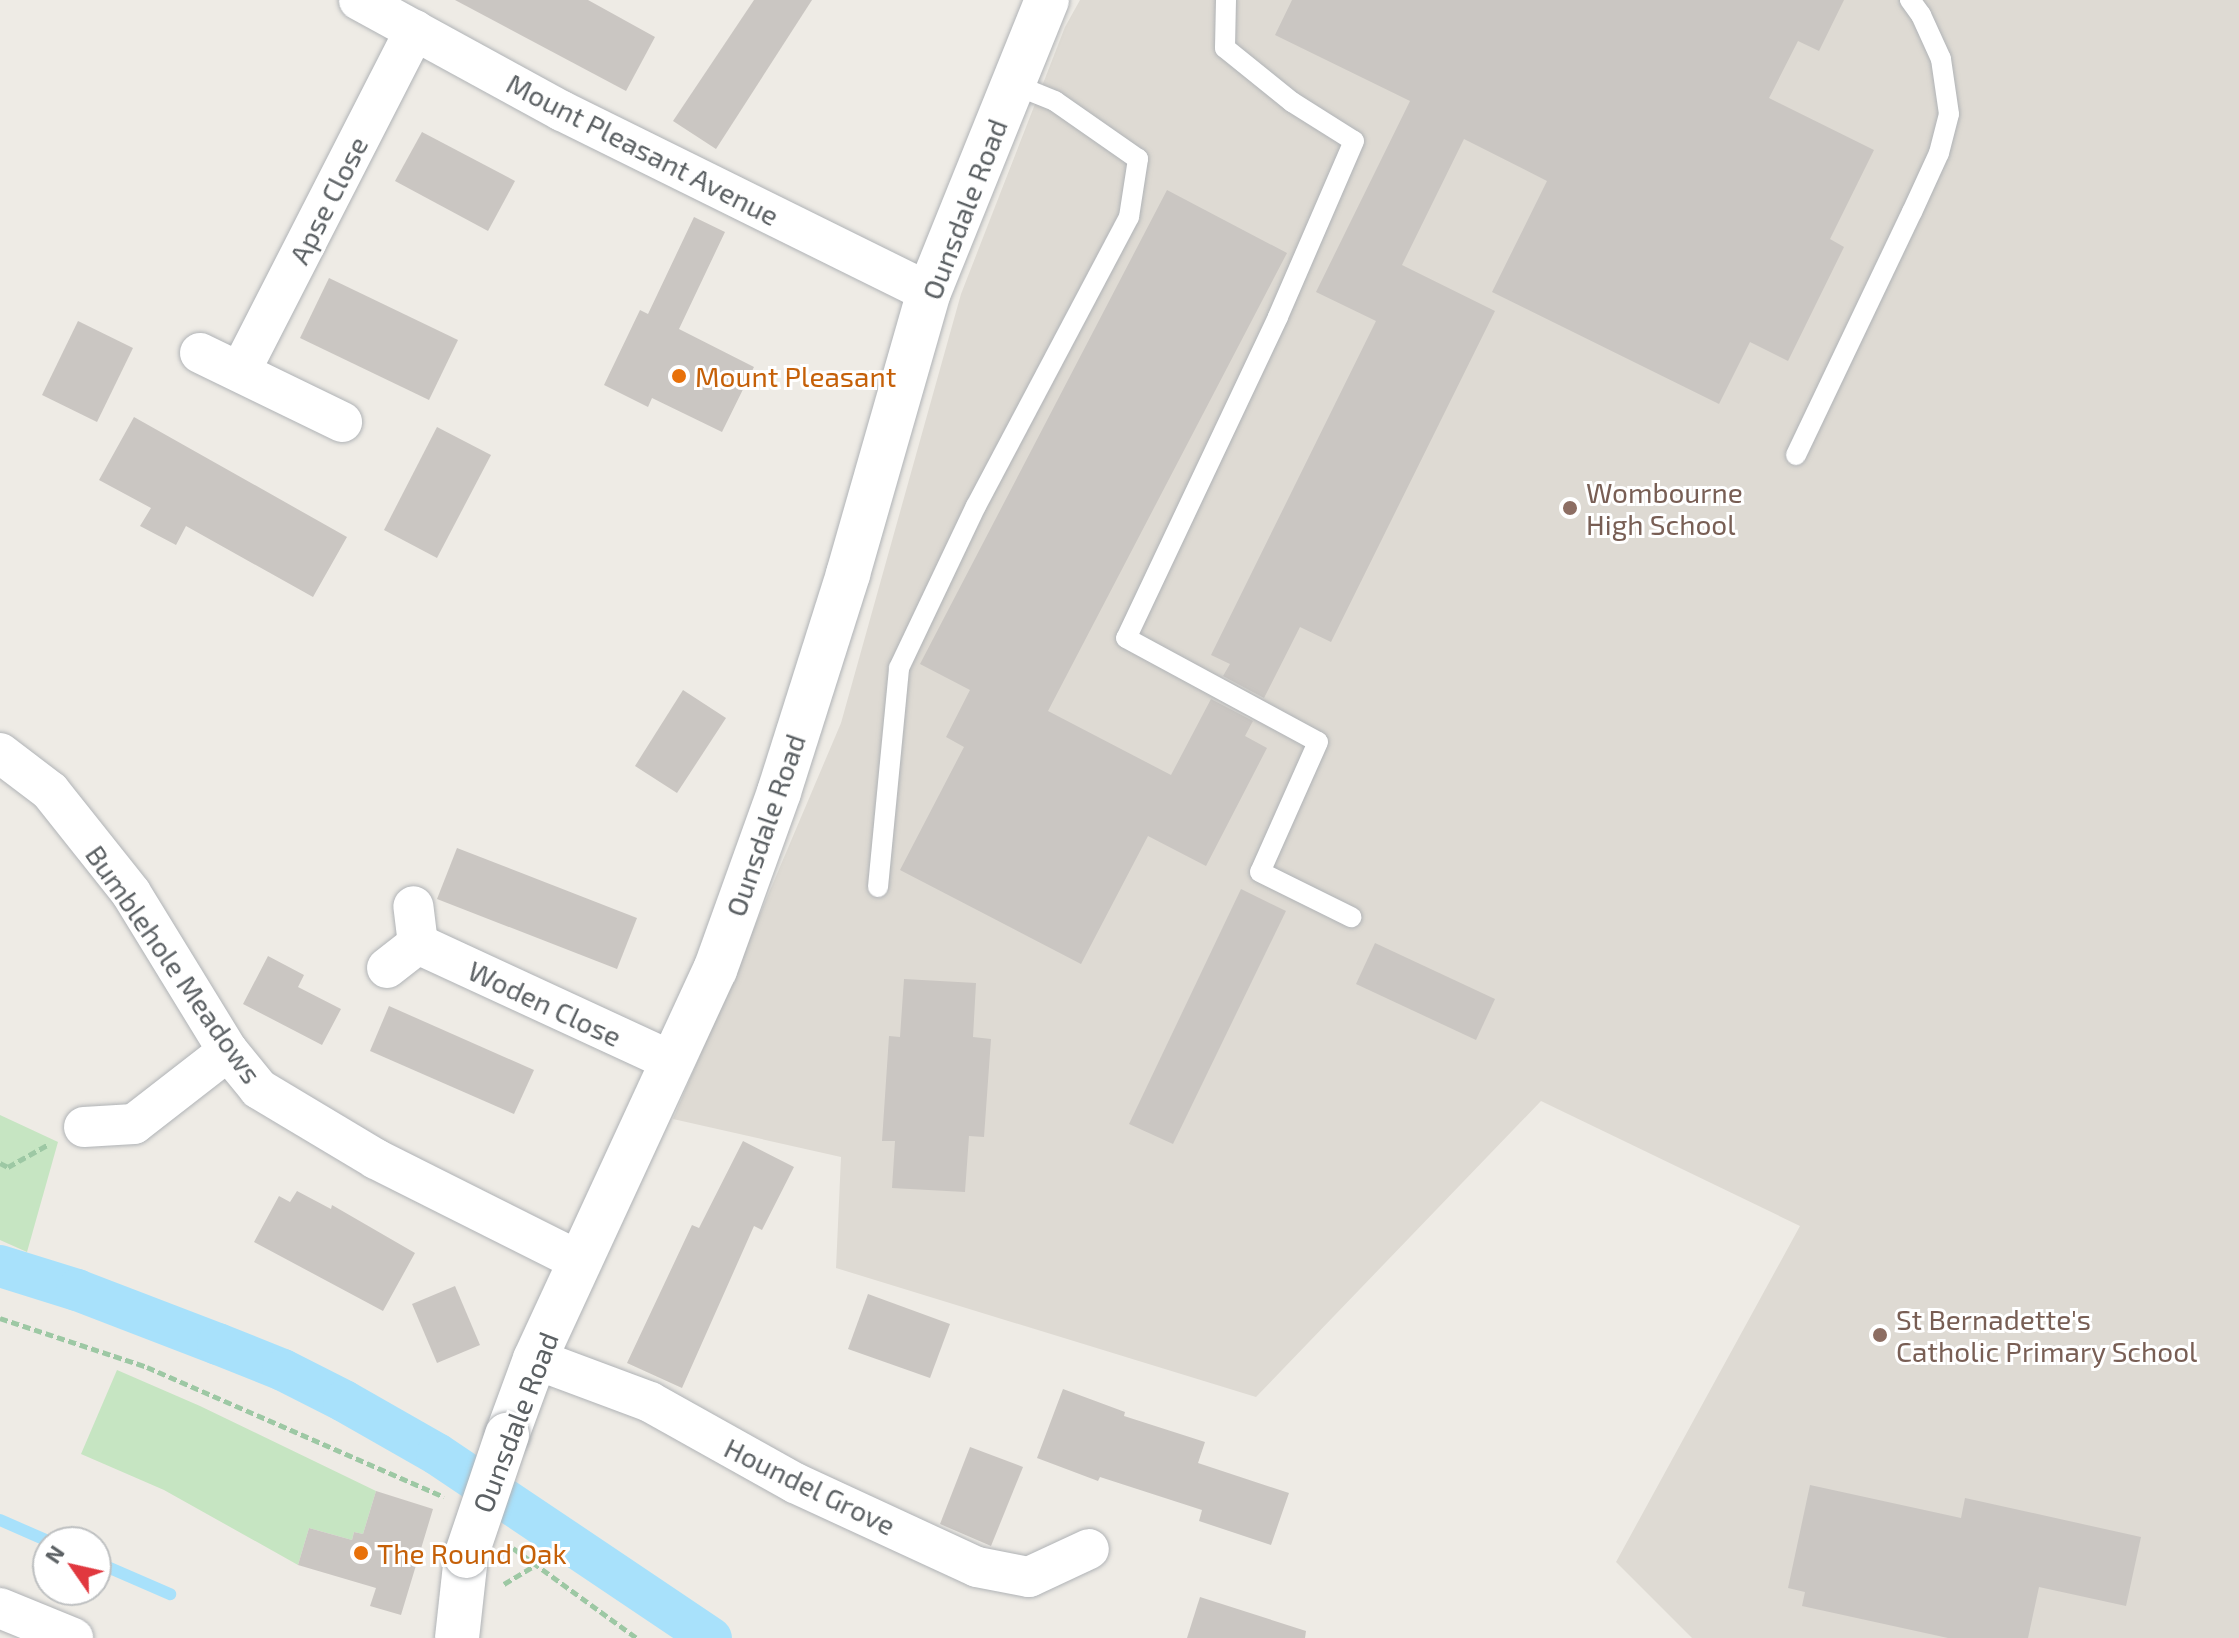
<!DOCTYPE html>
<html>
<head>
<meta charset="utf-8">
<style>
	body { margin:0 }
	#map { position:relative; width:2239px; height:1638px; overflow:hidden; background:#eeebe5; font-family:"Exo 2",sans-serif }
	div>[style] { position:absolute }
	.education>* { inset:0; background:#dedad3 }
	.green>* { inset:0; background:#c6e5c2 }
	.stream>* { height:12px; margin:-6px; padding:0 6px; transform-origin:6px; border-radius:6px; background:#a8e1fb }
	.canal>* { height:42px; margin:-21px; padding:0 21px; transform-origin:21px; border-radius:21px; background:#a8e1fb }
	.building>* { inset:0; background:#cac6c2 }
	.path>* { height:5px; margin-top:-2.5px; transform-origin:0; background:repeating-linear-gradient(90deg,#9dc8a4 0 8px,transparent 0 12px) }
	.roads { filter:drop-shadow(0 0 2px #b0b3b6) drop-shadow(0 0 2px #b0b3b6) }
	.service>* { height:20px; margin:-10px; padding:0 10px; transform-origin:10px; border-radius:10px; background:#fff }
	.minor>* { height:40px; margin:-20px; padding:0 20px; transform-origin:20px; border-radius:20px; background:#fff }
	.tertiary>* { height:44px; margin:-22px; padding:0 22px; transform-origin:22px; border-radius:22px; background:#fff }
	.bridges { filter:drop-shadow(0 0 2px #b0b3b6) drop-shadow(0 0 2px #b0b3b6) }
	.tertiary-bridge>* { height:44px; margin:-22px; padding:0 22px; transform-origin:22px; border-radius:22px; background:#fff }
	.dots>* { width:22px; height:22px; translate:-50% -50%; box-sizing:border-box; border:4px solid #fff; border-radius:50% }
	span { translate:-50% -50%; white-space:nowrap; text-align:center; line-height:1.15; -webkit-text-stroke:6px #fff; paint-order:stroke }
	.street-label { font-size:28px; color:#5c6164 }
	.food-label { font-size:28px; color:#c56008 }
	.left { translate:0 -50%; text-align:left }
	.education-label { font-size:28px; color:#785e54 }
	.north { position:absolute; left:32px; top:1526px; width:80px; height:80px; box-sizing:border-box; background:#fff; border:2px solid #bec0c1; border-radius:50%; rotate:304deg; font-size:22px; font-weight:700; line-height:32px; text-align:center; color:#5c6164 }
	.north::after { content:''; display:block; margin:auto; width:28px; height:36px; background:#e1383f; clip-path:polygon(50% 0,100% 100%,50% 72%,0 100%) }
</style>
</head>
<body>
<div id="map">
	<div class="education">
		<i style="clip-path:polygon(1080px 0,2239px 0,2239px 1638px,1692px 1638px,1616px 1562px,1800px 1226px,1541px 1101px,1256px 1397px,836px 1268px,841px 1157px,673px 1119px,841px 723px,961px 294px,1065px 27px)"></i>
	</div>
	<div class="green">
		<i style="clip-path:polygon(0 1115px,58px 1142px,27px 1252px,0 1240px)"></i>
		<i style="clip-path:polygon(117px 1370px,200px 1406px,376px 1491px,363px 1534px,354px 1532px,352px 1540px,309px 1528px,298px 1565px,164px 1490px,81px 1454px)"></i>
	</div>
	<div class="stream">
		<i style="left:0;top:1520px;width:55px;rotate:23.7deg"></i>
		<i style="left:96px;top:1562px;width:81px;rotate:23.4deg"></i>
	</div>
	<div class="canal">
		<i style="left:0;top:1266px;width:81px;rotate:17.3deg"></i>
		<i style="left:77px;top:1290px;width:151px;rotate:21deg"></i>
		<i style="left:218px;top:1344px;width:70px;rotate:21.8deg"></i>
		<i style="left:283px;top:1370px;width:68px;rotate:26.9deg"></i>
		<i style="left:344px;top:1401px;width:107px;rotate:29.7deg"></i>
		<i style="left:437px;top:1454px;width:330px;rotate:33.9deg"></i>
	</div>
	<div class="building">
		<i style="clip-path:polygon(455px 0,588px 0,655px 37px,626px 91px)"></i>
		<i style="clip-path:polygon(754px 0,812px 0,716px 149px,673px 121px)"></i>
		<i style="clip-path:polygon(1292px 0,1844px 0,1819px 51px,1798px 41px,1769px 98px,1874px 150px,1830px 239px,1844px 247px,1788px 361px,1750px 342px,1719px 404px,1492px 292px,1547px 181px,1464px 139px,1402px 265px,1495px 311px,1331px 642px,1300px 627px,1264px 698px,1223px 676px,1230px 664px,1211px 655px,1376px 321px,1316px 292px,1410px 101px,1275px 35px)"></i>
		<i style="clip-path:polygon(422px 132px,515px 181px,488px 231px,395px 181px)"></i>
		<i style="clip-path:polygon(1167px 190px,1287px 253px,1048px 711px,1171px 775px,1211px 699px,1253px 721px,1245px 736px,1267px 748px,1206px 866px,1148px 836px,1081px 964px,900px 870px,964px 747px,946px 737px,970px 690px,920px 664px)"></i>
		<i style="clip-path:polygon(694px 217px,725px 232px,679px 329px,754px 367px,722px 432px,652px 398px,648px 407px,604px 385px,640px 310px,648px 314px)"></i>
		<i style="clip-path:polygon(329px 278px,458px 340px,429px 400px,300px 338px)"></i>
		<i style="clip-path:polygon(78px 321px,133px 348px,97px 422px,42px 395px)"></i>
		<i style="clip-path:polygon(134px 417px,347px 537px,313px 597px,186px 526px,176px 545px,140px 526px,151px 508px,99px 480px)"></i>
		<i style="clip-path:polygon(437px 427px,491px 455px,437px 558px,384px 530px)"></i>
		<i style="clip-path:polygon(683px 690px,726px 718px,677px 793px,635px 766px)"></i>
		<i style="clip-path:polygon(457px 848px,637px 918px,617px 969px,437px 899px)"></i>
		<i style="clip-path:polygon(1241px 889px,1286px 911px,1173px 1144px,1129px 1124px)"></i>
		<i style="clip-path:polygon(1375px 943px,1495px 999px,1476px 1040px,1356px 984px)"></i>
		<i style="clip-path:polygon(268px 956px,304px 975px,298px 987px,341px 1009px,322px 1045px,243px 1004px)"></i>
		<i style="clip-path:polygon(904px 979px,976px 983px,973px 1037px,991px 1039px,984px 1137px,969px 1136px,965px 1192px,892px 1188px,895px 1141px,882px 1141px,889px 1036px,900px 1037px)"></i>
		<i style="clip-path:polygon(389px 1006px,534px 1070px,514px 1114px,370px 1051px)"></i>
		<i style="clip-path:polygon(743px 1141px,794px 1167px,762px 1230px,754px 1226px,682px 1388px,627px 1363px,692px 1225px,699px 1228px)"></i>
		<i style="clip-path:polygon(297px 1191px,331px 1209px,332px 1205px,415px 1253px,383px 1311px,254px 1242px,279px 1196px,290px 1202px)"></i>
		<i style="clip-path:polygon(455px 1286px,480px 1345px,437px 1363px,412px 1304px)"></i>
		<i style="clip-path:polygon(868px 1294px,950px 1324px,930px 1378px,848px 1349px)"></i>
		<i style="clip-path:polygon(1063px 1389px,1125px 1412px,1124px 1416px,1205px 1442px,1198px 1463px,1289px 1493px,1271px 1545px,1199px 1521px,1202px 1510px,1100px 1477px,1098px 1481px,1037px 1458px)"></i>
		<i style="clip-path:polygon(970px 1447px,1023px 1467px,991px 1546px,940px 1524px)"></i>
		<i style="clip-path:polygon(1810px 1485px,1961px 1518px,1965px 1498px,2141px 1537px,2126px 1606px,2039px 1587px,2028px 1638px,1948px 1638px,1802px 1606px,1805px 1592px,1788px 1588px)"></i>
		<i style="clip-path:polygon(376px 1491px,433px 1509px,401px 1615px,370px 1606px,376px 1588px,298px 1565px,309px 1528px,352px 1540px,354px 1532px,363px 1534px)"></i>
		<i style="clip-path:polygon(1200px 1597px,1306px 1631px,1305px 1638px,1187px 1638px)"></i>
	</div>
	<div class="path">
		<i style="left:0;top:1163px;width:9px;rotate:27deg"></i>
		<i style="left:8px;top:1167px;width:47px;rotate:-29.3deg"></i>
		<i style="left:0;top:1318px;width:155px;rotate:18.4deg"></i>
		<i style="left:147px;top:1367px;width:324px;rotate:23.6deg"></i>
		<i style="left:513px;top:1548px;width:153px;rotate:36deg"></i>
		<i style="left:504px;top:1584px;width:37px;rotate:-31deg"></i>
	</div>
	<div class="roads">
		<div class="service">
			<i style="left:1226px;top:0;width:48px;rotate:91.2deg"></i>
			<i style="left:1225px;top:48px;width:86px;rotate:38.9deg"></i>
			<i style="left:1292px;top:102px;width:73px;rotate:32.2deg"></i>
			<i style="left:1354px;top:141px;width:192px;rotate:113.4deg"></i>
			<i style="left:1278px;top:317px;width:355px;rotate:115.3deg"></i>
			<i style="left:1126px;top:638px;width:218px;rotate:28.4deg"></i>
			<i style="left:1318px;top:742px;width:142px;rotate:114deg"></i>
			<i style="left:1260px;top:872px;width:102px;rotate:26.3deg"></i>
			<i style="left:1796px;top:455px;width:269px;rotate:-64.5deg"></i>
			<i style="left:1912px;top:212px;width:65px;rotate:-65.4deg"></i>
			<i style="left:1939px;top:153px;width:40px;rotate:-75.6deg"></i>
			<i style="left:1949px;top:114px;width:56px;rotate:-98.3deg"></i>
			<i style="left:1941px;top:59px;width:48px;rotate:-114.4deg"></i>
			<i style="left:1921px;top:15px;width:19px;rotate:-126deg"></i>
			<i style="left:878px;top:887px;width:220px;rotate:-84.5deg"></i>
			<i style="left:899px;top:668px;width:179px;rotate:-64.6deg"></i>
			<i style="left:976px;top:506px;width:327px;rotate:-62.1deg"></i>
			<i style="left:1129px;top:217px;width:59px;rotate:-81.2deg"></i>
			<i style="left:1138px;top:159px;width:101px;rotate:-145.1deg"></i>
			<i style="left:1055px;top:101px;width:45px;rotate:-158deg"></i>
		</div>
		<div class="minor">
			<i style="left:359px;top:0;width:231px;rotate:28.7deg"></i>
			<i style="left:562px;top:111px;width:409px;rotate:26.3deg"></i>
			<i style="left:200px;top:353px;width:158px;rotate:25.9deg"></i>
			<i style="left:241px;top:370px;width:382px;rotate:-62.9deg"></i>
			<i style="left:0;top:753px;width:63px;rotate:37.2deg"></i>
			<i style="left:50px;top:791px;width:130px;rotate:51.5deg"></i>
			<i style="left:131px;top:893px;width:185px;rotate:58.5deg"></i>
			<i style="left:228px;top:1051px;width:49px;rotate:50.8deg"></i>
			<i style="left:259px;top:1089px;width:136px;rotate:30.9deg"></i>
			<i style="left:376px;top:1159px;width:227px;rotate:26.7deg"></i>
			<i style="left:418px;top:944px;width:281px;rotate:24.8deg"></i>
			<i style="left:387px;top:968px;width:39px;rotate:-38deg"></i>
			<i style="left:418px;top:944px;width:38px;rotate:-97deg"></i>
			<i style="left:84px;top:1127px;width:50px;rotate:-3.4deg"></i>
			<i style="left:134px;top:1124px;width:119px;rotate:-37.8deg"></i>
			<i style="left:535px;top:1359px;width:123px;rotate:20.5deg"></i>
			<i style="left:650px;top:1402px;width:166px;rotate:29.2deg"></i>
			<i style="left:795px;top:1483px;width:200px;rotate:24.8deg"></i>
			<i style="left:977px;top:1567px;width:53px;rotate:10.9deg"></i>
			<i style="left:1029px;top:1577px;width:66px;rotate:-25deg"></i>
			<i style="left:0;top:1608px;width:79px;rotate:22.3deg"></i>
		</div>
		<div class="tertiary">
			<i style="left:507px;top:1435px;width:81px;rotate:-69.8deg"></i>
			<i style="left:535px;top:1359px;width:429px;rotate:-65.2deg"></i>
			<i style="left:715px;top:970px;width:189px;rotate:-70.2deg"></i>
			<i style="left:779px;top:792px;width:229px;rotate:-72.4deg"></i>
			<i style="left:848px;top:574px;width:293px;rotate:-74deg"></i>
			<i style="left:929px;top:292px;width:315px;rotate:-68deg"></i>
			<i style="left:457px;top:1638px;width:82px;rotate:-83.7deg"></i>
		</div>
	</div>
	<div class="bridges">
		<div class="tertiary-bridge">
			<i style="left:466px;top:1556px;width:128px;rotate:-71.3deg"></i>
		</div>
	</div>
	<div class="dots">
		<i style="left:679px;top:376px;background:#e8710a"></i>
		<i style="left:1570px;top:508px;background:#8d6e63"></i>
		<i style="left:1880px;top:1335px;background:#8d6e63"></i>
		<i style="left:361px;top:1553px;background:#e8710a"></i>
	</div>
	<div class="street-label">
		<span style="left:643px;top:149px;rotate:27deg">Mount Pleasant Avenue</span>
		<span style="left:328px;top:200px;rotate:-63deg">Apse Close</span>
		<span style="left:964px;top:209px;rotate:-69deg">Ounsdale Road</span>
		<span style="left:765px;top:825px;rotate:-71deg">Ounsdale Road</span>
		<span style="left:174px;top:964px;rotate:55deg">Bumblehole Meadows</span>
		<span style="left:545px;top:1003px;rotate:25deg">Woden Close</span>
		<span style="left:515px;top:1422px;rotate:-69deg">Ounsdale Road</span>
		<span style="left:810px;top:1486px;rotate:26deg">Houndel Grove</span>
	</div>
	<div class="food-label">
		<span class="left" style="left:695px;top:376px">Mount Pleasant</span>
		<span class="left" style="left:377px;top:1553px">The Round Oak</span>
	</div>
	<div class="education-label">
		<span class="left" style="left:1586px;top:508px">Wombourne<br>High School</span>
		<span class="left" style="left:1896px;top:1335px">St Bernadette's<br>Catholic Primary School</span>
	</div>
	<div class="north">N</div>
</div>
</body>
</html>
